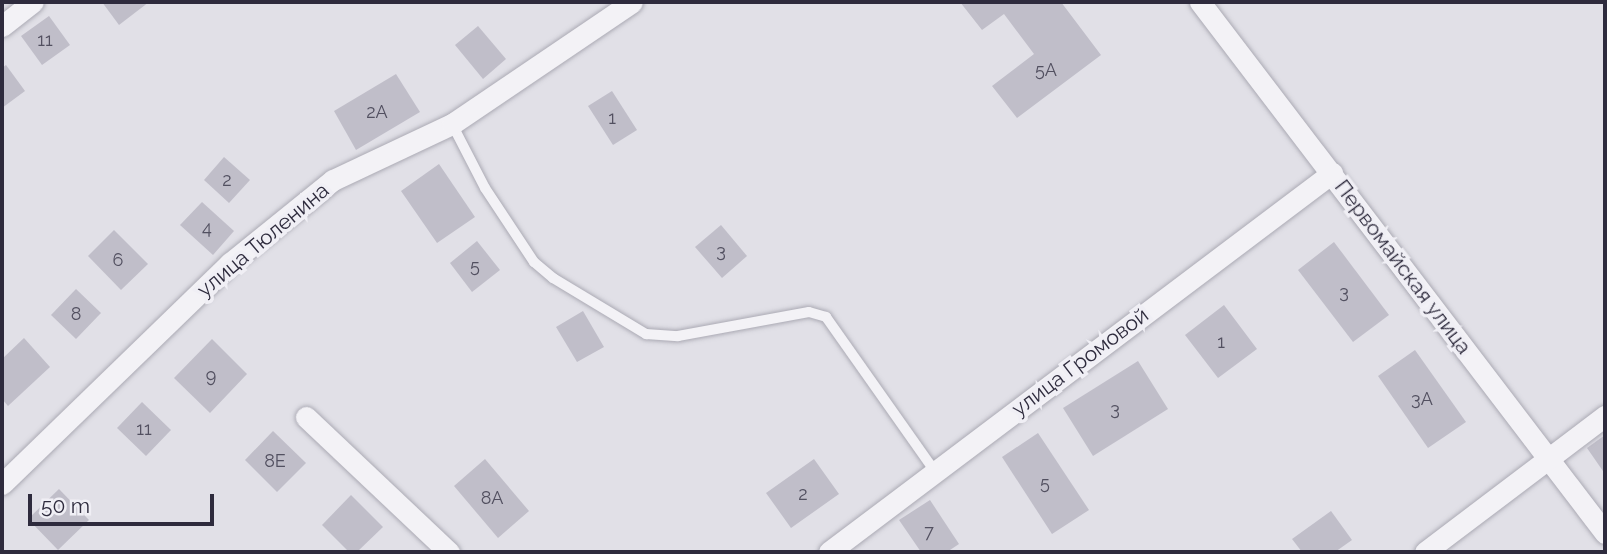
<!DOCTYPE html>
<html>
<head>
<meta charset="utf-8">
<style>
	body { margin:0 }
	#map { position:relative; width:1607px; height:554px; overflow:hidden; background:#e1e0e7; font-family:Raleway,sans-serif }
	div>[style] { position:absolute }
	.building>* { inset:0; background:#c0bec9 }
	.roads { filter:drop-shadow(0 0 2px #abaab4) drop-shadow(0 0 2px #abaab4) }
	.lane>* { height:10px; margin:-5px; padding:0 5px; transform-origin:5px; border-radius:5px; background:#f3f2f6 }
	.street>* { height:21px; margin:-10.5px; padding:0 10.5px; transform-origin:10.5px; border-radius:10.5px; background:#f3f2f6 }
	span { translate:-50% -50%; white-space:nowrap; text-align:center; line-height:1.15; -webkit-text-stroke:7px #f0eff5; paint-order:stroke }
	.number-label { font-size:18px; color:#525060 }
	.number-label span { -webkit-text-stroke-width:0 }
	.street-label { font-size:21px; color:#2e2b3d }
	.frame { position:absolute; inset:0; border:4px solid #2e2b3d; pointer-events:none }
	.scale { position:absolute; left:28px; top:494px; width:186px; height:32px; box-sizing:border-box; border:4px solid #2e2b3d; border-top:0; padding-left:9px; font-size:21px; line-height:24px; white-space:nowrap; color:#2e2b3d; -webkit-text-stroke:5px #f0eff5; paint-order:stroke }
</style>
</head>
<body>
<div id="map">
	<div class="building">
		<i style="clip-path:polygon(102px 2px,149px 2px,119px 25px)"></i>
		<i style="clip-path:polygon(960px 2px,1061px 2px,1101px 55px,1017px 118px,992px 86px,1034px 54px,1004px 14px,982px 30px)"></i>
		<i style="clip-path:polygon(49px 16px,70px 45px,42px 65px,21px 36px)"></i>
		<i style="clip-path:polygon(478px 26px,506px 59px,483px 79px,455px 45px)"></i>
		<i style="clip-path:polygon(6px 65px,25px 91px,2px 108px,2px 68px)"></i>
		<i style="clip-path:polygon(396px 74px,420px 112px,356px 150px,334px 111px)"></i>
		<i style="clip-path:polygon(612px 91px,637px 130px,613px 145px,588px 106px)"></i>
		<i style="clip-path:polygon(224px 157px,250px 180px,229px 203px,204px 180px)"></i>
		<i style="clip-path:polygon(439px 164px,475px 217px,437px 243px,401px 191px)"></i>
		<i style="clip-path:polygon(202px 202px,234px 231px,213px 255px,180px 225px)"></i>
		<i style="clip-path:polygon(721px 225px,747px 256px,722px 278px,695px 247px)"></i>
		<i style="clip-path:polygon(114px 230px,148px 264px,121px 290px,88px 256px)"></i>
		<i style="clip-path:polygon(477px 241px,500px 270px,472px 292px,450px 263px)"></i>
		<i style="clip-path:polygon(1334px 242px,1389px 315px,1353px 342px,1298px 270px)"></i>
		<i style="clip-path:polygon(76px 289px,101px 313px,76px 339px,51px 315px)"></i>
		<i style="clip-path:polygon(1224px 305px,1257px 349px,1218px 378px,1185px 335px)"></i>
		<i style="clip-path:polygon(583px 311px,604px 347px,577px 362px,556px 327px)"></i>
		<i style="clip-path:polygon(24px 338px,50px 367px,8px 406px,2px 399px,2px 359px)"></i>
		<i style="clip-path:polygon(212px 339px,247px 374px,210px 413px,174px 378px)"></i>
		<i style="clip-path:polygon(1415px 350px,1466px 422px,1428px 448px,1378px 376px)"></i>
		<i style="clip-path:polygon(1138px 361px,1168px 409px,1093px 456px,1063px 408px)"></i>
		<i style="clip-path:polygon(142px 402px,171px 430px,146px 456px,117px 428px)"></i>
		<i style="clip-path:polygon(273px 431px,306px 463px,277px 492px,245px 460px)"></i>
		<i style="clip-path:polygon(1038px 433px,1089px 510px,1052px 534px,1002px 457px)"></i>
		<i style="clip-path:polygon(1605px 435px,1605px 474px,1587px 448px)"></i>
		<i style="clip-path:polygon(485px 459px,529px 511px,498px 538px,454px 486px)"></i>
		<i style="clip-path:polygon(814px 459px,839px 494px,791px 528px,766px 493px)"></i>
		<i style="clip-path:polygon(59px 489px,89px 520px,58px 550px,28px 519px)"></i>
		<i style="clip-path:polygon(351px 495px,383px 527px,357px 552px,349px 552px,322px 525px)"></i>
		<i style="clip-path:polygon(930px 500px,959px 544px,947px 552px,921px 552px,899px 520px)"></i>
		<i style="clip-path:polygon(1331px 511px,1352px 540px,1335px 552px,1302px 552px,1292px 539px)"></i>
	</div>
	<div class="roads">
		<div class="lane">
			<i style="left:452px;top:124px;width:72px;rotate:62.7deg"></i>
			<i style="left:485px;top:188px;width:89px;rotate:56.5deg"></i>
			<i style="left:534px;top:262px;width:25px;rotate:40deg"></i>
			<i style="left:553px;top:278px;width:109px;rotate:31.1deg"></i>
			<i style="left:646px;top:334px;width:32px;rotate:4deg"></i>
			<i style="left:678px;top:336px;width:133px;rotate:-10.4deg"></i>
			<i style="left:809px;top:312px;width:18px;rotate:16deg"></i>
			<i style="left:826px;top:317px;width:187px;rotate:54.8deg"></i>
		</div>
		<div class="street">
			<i style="left:1200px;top:2px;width:668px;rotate:52.67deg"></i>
			<i style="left:2px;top:26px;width:39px;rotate:-38deg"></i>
			<i style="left:306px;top:417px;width:197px;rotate:43.4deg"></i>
			<i style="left:2px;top:484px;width:318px;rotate:-44.1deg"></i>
			<i style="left:230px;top:263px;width:132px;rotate:-38.9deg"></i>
			<i style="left:333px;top:180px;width:132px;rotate:-25.2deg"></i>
			<i style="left:452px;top:124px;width:217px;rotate:-34.1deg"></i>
			<i style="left:829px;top:552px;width:630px;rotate:-37deg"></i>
			<i style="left:1425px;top:552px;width:226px;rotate:-37.1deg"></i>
		</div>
	</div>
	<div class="number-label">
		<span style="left:45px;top:40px">11</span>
		<span style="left:1046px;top:70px">5А</span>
		<span style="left:377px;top:112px">2А</span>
		<span style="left:612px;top:118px">1</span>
		<span style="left:227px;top:180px">2</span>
		<span style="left:207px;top:228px">4</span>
		<span style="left:721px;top:251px">3</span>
		<span style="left:118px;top:260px">6</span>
		<span style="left:475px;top:266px">5</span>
		<span style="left:1344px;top:292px">3</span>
		<span style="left:76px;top:314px">8</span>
		<span style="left:1221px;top:342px">1</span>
		<span style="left:211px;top:376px">9</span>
		<span style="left:1422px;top:399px">3А</span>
		<span style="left:1115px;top:409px">3</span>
		<span style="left:144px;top:429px">11</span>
		<span style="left:275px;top:461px">8Е</span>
		<span style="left:1045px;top:483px">5</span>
		<span style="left:803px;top:494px">2</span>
		<span style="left:492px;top:498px">8А</span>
		<span style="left:929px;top:532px">7</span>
	</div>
	<div class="street-label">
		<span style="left:263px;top:240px;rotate:-40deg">улица Тюленина</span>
		<span style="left:1403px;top:267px;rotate:53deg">Первомайская улица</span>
		<span style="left:1080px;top:362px;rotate:-37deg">улица Громовой</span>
	</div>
	<div class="frame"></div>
	<div class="scale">50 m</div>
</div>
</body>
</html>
